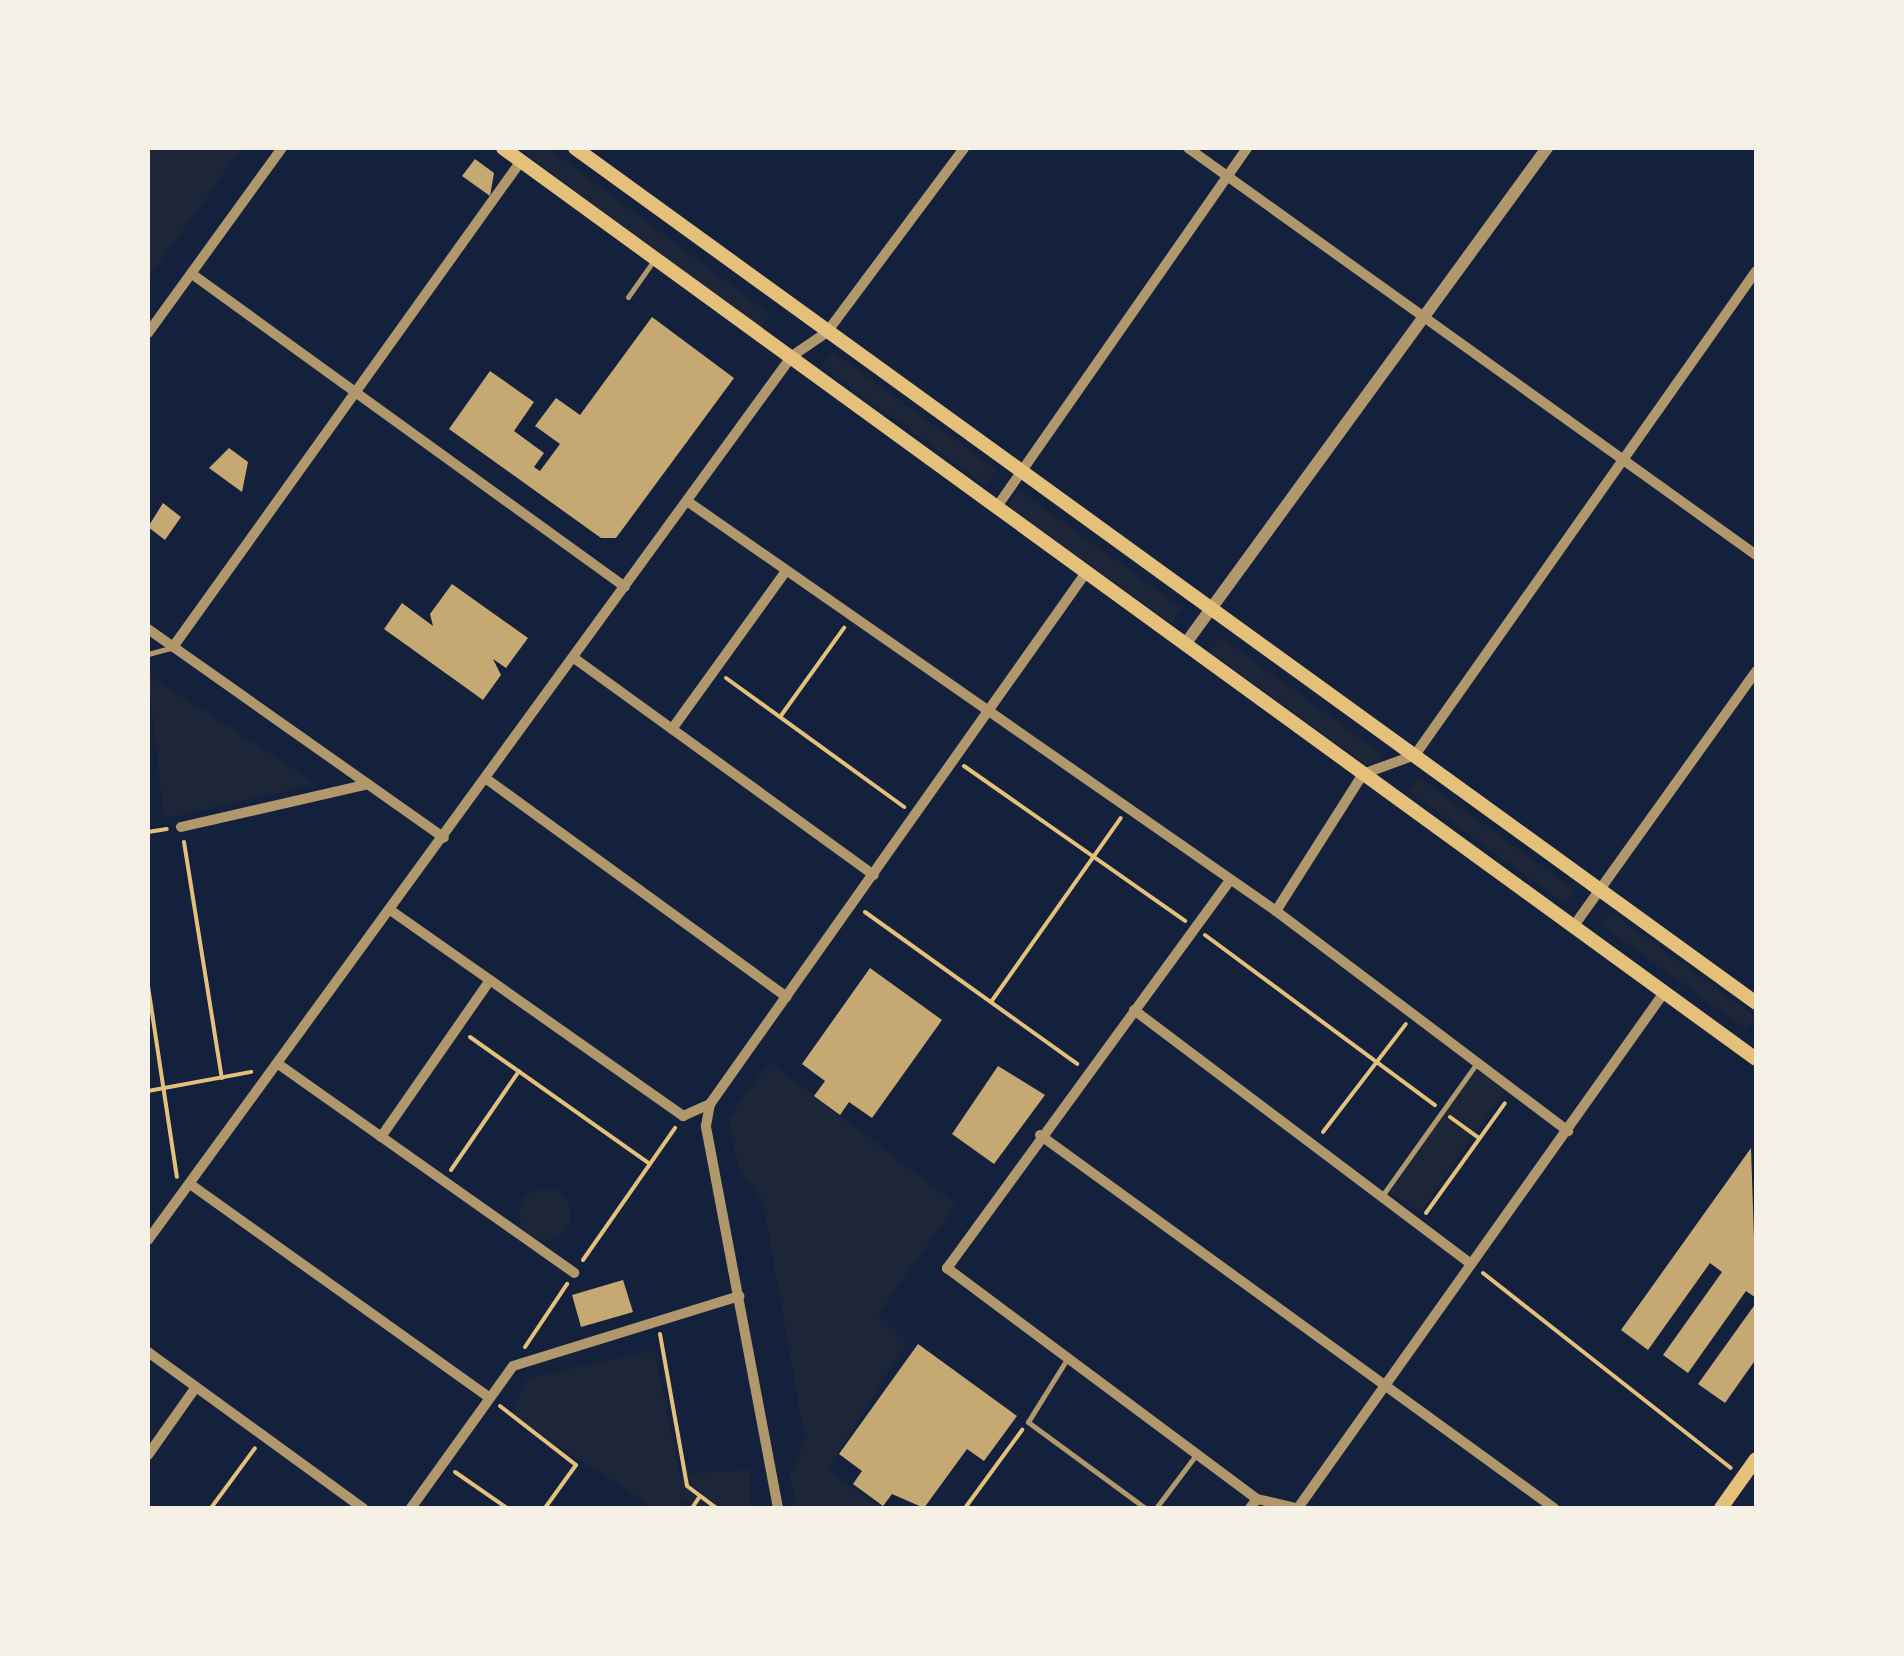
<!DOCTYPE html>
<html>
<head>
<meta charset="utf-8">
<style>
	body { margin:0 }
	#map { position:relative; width:1904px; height:1656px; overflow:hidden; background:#14213d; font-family:Poppins,sans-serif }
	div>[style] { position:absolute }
	.green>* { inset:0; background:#1d2539 }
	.round { border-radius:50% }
	.building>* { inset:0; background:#c6a872 }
	.path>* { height:4px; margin:-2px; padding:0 2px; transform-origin:2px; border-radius:2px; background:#e5c07b }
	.service>* { height:5px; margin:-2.5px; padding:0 2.5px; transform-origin:2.5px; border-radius:2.5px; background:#b1986c }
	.minor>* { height:10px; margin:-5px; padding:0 5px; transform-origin:5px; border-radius:5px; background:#b1986c }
	.tertiary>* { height:12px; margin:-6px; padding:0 6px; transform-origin:6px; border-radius:6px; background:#b1986c }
	.secondary>* { height:14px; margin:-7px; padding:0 7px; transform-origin:7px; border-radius:7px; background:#e5c07b }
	span { translate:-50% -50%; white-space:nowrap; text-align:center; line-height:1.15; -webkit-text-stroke:9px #f6f1e7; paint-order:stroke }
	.frame { position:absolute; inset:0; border:150px solid #f6f1e7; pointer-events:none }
</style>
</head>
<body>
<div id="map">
	<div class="green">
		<i style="clip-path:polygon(148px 148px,242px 148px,148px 279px)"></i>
		<i style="clip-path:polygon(519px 148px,548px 148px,771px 315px,759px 328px)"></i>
		<i style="clip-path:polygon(833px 352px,997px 470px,986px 485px,822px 367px)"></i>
		<i style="clip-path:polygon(1019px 490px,1182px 608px,1171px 623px,1007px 505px)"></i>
		<i style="clip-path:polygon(1221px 637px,1385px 756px,1374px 770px,1210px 652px)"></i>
		<i style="clip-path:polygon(148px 674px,316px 784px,164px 819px)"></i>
		<i style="clip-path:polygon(1420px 778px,1575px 890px,1565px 904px,1408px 791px)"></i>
		<i style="clip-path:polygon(1611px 912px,1756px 1017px,1747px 1030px,1601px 925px)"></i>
		<i style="clip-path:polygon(769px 1062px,957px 1204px,878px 1314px,907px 1343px,828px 1469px,880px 1508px,797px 1508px,790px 1475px,805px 1440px,763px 1202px,739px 1167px,728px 1119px)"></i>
		<i style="clip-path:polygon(1474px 1068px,1505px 1090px,1420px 1213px,1390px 1192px)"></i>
		<i class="round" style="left:519px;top:1188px;width:52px;height:52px"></i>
		<i style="clip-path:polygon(654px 1350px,680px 1474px,751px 1470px,750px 1508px,701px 1508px,682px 1498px,677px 1508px,654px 1508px,511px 1416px,526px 1379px)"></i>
	</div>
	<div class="building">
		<i style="clip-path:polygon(475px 159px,494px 173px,490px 196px,462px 176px)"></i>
		<i style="clip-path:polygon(652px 317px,734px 378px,616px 538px,601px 538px,449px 429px,490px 371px,534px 402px,514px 431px,544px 453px,534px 467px,540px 471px,560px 444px,535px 426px,556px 398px,580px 415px)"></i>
		<i style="clip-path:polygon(229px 448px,248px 462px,242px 492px,209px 468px)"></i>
		<i style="clip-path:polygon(163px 503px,181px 517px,165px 540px,148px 527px)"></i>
		<i style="clip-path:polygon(452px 584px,528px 638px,506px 668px,493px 659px,501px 675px,483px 700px,384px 629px,402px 603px,433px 626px,430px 614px)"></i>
		<i style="clip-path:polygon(870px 968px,942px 1020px,872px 1118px,849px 1102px,840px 1115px,814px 1096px,825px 1081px,802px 1064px)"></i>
		<i style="clip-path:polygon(998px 1066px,1045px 1095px,994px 1164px,952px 1134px)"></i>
		<i style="clip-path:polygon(1751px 1148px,1756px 1298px,1746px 1291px,1688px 1373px,1663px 1355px,1722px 1272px,1710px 1263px,1648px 1350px,1621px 1330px)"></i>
		<i style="clip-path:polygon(623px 1280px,633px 1312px,581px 1327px,572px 1295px)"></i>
		<i style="clip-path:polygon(1756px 1303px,1756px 1359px,1725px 1403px,1698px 1384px)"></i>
		<i style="clip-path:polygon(918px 1344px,1017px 1416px,984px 1461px,967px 1449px,924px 1508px,892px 1494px,883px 1506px,853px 1484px,862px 1471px,839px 1454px)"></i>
	</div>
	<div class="path">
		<i style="left:726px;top:678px;width:220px;rotate:35.9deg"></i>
		<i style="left:780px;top:717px;width:110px;rotate:-54.3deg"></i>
		<i style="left:964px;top:766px;width:270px;rotate:35deg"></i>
		<i style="left:148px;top:832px;width:19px;rotate:-9deg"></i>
		<i style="left:184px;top:842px;width:239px;rotate:80.9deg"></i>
		<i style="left:865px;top:912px;width:261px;rotate:35.6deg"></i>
		<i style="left:1205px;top:935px;width:286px;rotate:36.5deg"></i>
		<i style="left:148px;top:986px;width:193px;rotate:81.4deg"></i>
		<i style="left:991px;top:1002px;width:225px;rotate:-54.8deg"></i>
		<i style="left:470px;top:1037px;width:220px;rotate:35.2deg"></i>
		<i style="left:148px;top:1091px;width:105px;rotate:-10.5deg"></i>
		<i style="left:1450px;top:1117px;width:36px;rotate:36deg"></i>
		<i style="left:1323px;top:1132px;width:136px;rotate:-52.5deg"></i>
		<i style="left:451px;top:1170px;width:120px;rotate:-55.5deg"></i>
		<i style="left:1426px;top:1213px;width:135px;rotate:-54.3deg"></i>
		<i style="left:583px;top:1260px;width:161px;rotate:-55.1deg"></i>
		<i style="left:1483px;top:1273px;width:315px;rotate:38.2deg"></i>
		<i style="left:660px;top:1334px;width:154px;rotate:79.9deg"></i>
		<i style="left:687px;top:1486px;width:36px;rotate:37deg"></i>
		<i style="left:525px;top:1347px;width:76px;rotate:-56.3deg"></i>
		<i style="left:500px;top:1406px;width:96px;rotate:37.8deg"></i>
		<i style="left:576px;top:1465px;width:53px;rotate:125.8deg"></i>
		<i style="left:455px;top:1472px;width:63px;rotate:34.7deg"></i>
		<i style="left:211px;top:1508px;width:74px;rotate:-53.7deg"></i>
		<i style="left:692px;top:1508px;width:14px;rotate:-56deg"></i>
		<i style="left:965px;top:1508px;width:97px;rotate:-53.8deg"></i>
	</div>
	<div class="service">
		<i style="left:628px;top:297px;width:42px;rotate:-54.8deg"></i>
		<i style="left:148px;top:654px;width:24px;rotate:-15deg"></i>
		<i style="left:1382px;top:1196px;width:162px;rotate:-54.5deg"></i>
		<i style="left:1067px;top:1359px;width:74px;rotate:121.8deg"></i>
		<i style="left:1028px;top:1422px;width:145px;rotate:36.3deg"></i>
		<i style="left:1156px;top:1508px;width:66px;rotate:-53deg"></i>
	</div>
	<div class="minor">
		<i style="left:1188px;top:148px;width:699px;rotate:35.62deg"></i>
		<i style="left:192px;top:274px;width:534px;rotate:35.86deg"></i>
		<i style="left:148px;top:333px;width:228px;rotate:-54.1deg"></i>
		<i style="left:687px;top:501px;width:718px;rotate:34.84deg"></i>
		<i style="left:1276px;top:911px;width:366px;rotate:37deg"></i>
		<i style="left:996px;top:508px;width:439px;rotate:-55.1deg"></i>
		<i style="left:148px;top:629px;width:362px;rotate:35.2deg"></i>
		<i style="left:173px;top:647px;width:598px;rotate:-54.4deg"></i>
		<i style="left:574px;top:658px;width:370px;rotate:35.9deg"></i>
		<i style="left:672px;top:729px;width:195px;rotate:-54.2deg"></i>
		<i style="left:488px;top:780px;width:369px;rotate:36deg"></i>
		<i style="left:181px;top:827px;width:192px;rotate:-12.9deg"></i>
		<i style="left:1228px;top:883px;width:477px;rotate:126.1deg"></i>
		<i style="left:947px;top:1268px;width:387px;rotate:36.7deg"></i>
		<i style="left:1276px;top:911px;width:162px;rotate:-57.6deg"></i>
		<i style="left:1363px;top:774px;width:55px;rotate:-20.1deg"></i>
		<i style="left:1415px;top:755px;width:592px;rotate:-54.83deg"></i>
		<i style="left:393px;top:912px;width:355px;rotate:35.1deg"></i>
		<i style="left:683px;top:1116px;width:30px;rotate:-24deg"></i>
		<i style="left:1573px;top:927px;width:315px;rotate:-54.4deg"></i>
		<i style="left:1134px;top:1010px;width:422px;rotate:37deg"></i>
		<i style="left:281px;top:1066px;width:359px;rotate:35.2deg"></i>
		<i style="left:1040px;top:1135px;width:635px;rotate:35.97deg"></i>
		<i style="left:381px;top:1137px;width:191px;rotate:-55.2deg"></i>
		<i style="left:190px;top:1184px;width:367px;rotate:35.5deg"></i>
		<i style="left:148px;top:1240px;width:1094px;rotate:-53.93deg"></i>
		<i style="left:792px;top:356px;width:42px;rotate:-34.4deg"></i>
		<i style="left:827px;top:332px;width:229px;rotate:-53.3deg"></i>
		<i style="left:148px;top:1352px;width:266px;rotate:36deg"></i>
		<i style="left:148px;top:1455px;width:83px;rotate:-54.8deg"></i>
		<i style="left:411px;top:1508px;width:175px;rotate:-54.3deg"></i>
		<i style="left:513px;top:1366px;width:237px;rotate:-17.2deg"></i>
		<i style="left:778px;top:1508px;width:389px;rotate:-100.7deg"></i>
		<i style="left:706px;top:1126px;width:22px;rotate:-80deg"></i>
		<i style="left:710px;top:1104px;width:649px;rotate:-54.72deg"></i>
		<i style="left:1250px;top:1508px;width:11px;rotate:-52deg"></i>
		<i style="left:1257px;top:1499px;width:39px;rotate:13deg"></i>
		<i style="left:1298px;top:1508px;width:630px;rotate:-54.62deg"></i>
	</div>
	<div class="tertiary">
		<i style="left:1186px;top:643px;width:613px;rotate:-53.9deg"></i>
	</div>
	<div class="secondary">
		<i style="left:503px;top:148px;width:1549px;rotate:36.02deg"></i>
		<i style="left:575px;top:148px;width:1458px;rotate:35.9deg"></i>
		<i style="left:1721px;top:1508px;width:60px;rotate:-54.5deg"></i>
	</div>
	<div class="frame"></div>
</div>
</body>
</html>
